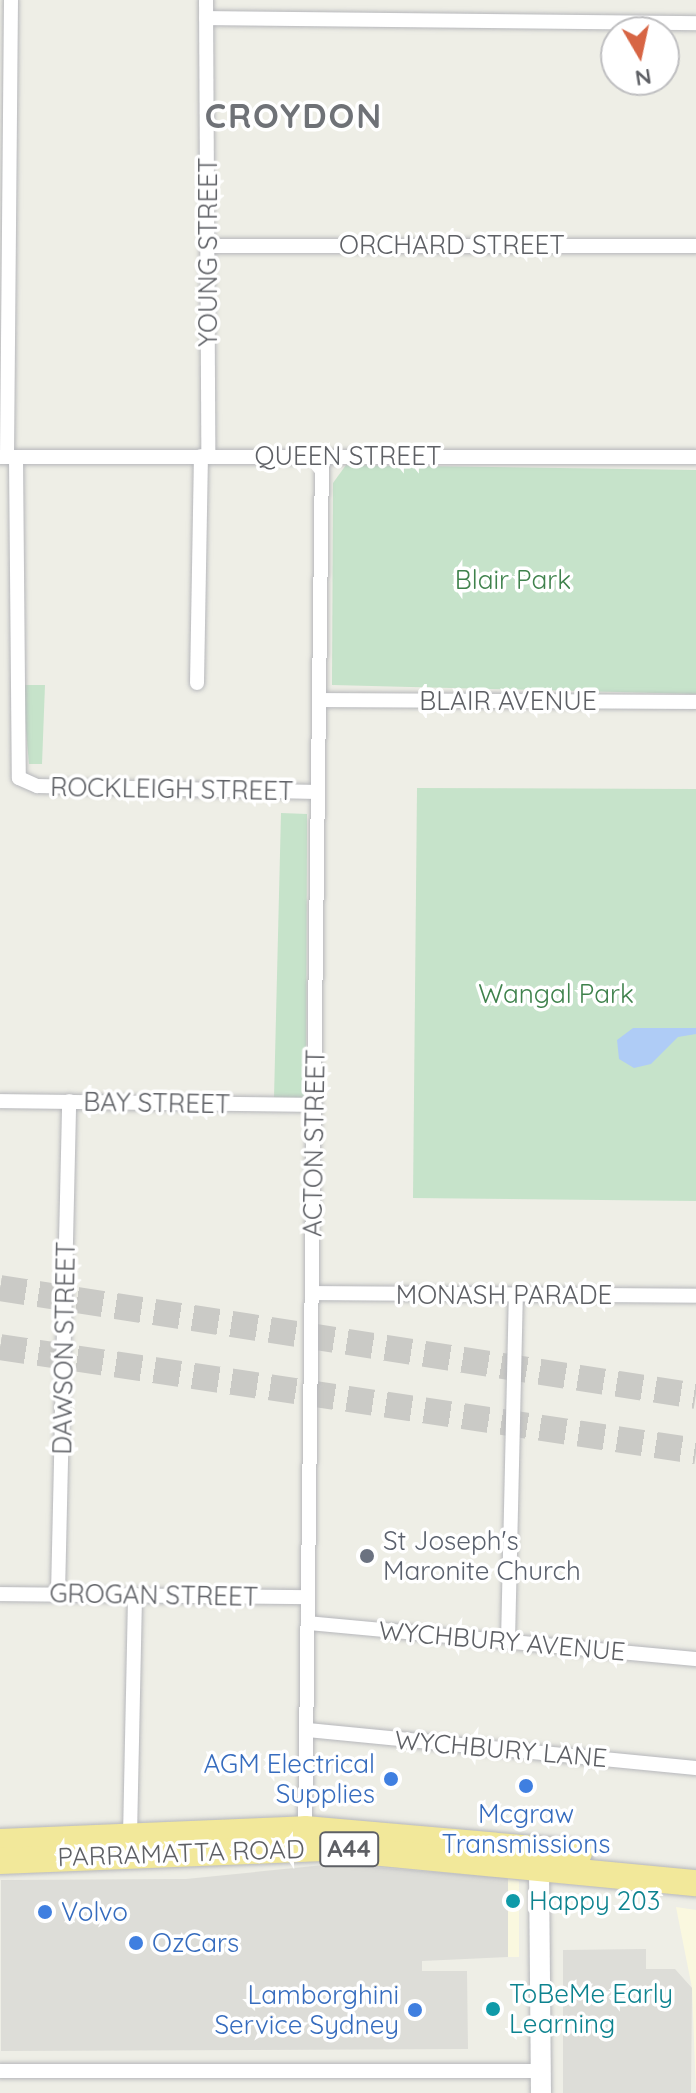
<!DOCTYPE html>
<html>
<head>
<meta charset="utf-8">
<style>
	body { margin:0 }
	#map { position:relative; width:696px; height:2093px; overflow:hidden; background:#eeeee6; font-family:Quicksand,sans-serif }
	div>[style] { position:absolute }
	.commercial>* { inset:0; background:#faf8df }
	.industrial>* { inset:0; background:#ddddd8 }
	.green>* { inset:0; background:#c6e3ca }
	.water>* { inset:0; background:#afccf6 }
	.highway-tunnel>* { height:26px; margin-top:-13px; transform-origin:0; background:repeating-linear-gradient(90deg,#cacac6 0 26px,transparent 0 39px) }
	.roads { filter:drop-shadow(0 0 2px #b6b7bb) drop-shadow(0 0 2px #b6b7bb) }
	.street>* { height:14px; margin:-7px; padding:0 7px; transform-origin:7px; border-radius:7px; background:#fff }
	.secondary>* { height:20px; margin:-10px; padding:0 10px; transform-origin:10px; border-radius:10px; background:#fff }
	.highway>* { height:26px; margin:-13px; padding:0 13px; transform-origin:13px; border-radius:13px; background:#f2e89a }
	.dots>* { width:22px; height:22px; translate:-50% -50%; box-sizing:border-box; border:4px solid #fff; border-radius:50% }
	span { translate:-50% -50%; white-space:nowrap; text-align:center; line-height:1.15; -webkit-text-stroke:7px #fff; paint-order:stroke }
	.shield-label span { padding:2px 6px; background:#fff; border:2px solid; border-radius:6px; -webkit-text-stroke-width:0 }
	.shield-label { font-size:24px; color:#5e6065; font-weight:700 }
	.street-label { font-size:26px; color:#5e6065 }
	.park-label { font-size:26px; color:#3f824c }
	.worship-label { font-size:26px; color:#5b616d }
	.left { translate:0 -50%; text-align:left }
	.shop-label { font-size:26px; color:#366cbe }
	.right { translate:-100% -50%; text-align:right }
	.culture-label { font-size:26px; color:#0d838f }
	.district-label { font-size:34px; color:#6f7277; font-weight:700; letter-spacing:2px }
	.north { position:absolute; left:600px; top:16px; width:80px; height:80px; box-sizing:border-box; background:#fff; border:2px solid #bfbfc1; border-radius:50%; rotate:171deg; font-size:22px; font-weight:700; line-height:32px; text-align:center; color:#5e6065 }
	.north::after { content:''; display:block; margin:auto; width:28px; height:36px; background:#d76544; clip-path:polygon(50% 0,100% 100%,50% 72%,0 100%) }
</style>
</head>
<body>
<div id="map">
	<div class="commercial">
		<i style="clip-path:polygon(508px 1878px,519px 1881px,519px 1957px,508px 1957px)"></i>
		<i style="clip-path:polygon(676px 1907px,696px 1910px,696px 2093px,692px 1988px)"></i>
	</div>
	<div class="industrial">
		<i style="clip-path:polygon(334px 1864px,508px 1878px,508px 1957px,422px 1961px,422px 1971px,467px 1971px,468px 2049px,1px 2051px,1px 1880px,186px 1879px)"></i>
		<i style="clip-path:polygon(646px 1949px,646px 1969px,675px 1969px,692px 1988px,691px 2093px,563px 2093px,563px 1950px)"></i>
	</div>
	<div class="green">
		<i style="clip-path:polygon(346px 465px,696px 470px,696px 694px,332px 685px,333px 483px)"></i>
		<i style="clip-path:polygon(22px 685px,45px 685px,42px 764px,29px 764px)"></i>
		<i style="clip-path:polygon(417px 788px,696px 789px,696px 1201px,413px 1198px)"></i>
		<i style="clip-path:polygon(281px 813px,307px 814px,306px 1100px,274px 1098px)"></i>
	</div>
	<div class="water">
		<i style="clip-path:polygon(633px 1028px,696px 1028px,696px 1034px,678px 1037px,651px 1064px,634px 1068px,619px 1059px,617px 1040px)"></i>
	</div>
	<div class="highway-tunnel">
		<i style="left:0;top:1288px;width:704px;rotate:8.82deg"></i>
		<i style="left:0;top:1347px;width:704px;rotate:8.5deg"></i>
	</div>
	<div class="roads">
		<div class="street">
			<i style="left:206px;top:0;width:456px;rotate:89.7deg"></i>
			<i style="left:206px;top:18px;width:490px;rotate:0.6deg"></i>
			<i style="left:208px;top:246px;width:488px"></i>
			<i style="left:0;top:457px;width:696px"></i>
			<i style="left:7px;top:457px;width:457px;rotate:-89.5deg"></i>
			<i style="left:16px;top:457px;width:321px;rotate:89.5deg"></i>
			<i style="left:19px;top:778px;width:20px;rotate:24deg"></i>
			<i style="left:37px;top:786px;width:281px;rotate:1.2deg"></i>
			<i style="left:197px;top:683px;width:227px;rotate:-89deg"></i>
			<i style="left:319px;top:700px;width:377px;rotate:0.3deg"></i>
			<i style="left:0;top:1101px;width:315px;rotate:0.7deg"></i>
			<i style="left:312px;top:1293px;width:384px;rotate:0.4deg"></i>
			<i style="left:0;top:1594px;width:308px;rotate:0.6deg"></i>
			<i style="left:58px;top:1594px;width:493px;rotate:-88.7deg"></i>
			<i style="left:308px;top:1623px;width:390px;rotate:5.3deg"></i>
			<i style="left:508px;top:1641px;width:346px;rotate:-88.7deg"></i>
			<i style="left:307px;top:1730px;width:391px;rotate:5.6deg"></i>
			<i style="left:305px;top:1829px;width:1373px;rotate:-89.29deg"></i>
			<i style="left:130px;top:1836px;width:241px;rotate:-88.8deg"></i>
			<i style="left:0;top:2071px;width:541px"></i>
		</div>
		<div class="secondary">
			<i style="left:539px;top:1867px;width:226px;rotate:89.5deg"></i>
		</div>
		<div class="highway">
			<i style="left:0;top:1842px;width:305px;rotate:-2.4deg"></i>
			<i style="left:305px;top:1829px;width:275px;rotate:5deg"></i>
			<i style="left:0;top:1861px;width:330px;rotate:-2.3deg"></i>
			<i style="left:330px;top:1848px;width:368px;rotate:5.5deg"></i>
		</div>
	</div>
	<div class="dots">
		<i style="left:367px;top:1556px;background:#6b7280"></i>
		<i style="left:391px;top:1779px;background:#3f7fe0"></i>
		<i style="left:526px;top:1786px;background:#3f7fe0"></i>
		<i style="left:513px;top:1901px;background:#0f9aa8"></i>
		<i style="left:45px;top:1912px;background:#3f7fe0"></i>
		<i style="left:136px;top:1943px;background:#3f7fe0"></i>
		<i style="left:493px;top:2009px;background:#0f9aa8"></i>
		<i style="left:415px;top:2010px;background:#3f7fe0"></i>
	</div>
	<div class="shield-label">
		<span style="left:349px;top:1849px">A44</span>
	</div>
	<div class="street-label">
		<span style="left:452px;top:245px">ORCHARD STREET</span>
		<span style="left:208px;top:252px;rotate:-90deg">YOUNG STREET</span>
		<span style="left:348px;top:456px">QUEEN STREET</span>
		<span style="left:508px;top:701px">BLAIR AVENUE</span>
		<span style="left:172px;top:789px;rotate:1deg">ROCKLEIGH STREET</span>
		<span style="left:157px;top:1103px;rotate:1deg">BAY STREET</span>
		<span style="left:314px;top:1143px;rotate:-89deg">ACTON STREET</span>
		<span style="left:504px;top:1295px">MONASH PARADE</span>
		<span style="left:64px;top:1348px;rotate:-89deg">DAWSON STREET</span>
		<span style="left:154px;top:1595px;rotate:1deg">GROGAN STREET</span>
		<span style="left:502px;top:1641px;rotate:5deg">WYCHBURY AVENUE</span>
		<span style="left:501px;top:1749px;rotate:5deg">WYCHBURY LANE</span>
		<span style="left:181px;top:1853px;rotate:-2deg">PARRAMATTA ROAD</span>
	</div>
	<div class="park-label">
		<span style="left:513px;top:580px">Blair Park</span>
		<span style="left:556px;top:994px">Wangal Park</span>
	</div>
	<div class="worship-label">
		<span class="left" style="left:383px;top:1556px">St Joseph's<br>Maronite Church</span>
	</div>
	<div class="shop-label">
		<span class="right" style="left:375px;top:1779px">AGM Electrical<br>Supplies</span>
		<span style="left:526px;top:1829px">Mcgraw<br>Transmissions</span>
		<span class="left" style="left:61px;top:1912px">Volvo</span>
		<span class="left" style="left:152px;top:1943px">OzCars</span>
		<span class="right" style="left:399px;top:2010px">Lamborghini<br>Service Sydney</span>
	</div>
	<div class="culture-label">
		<span class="left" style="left:529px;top:1901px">Happy 203</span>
		<span class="left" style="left:509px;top:2009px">ToBeMe Early<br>Learning</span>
	</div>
	<div class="district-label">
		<span style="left:294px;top:116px">CROYDON</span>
	</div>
	<div class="north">N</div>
</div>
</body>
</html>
